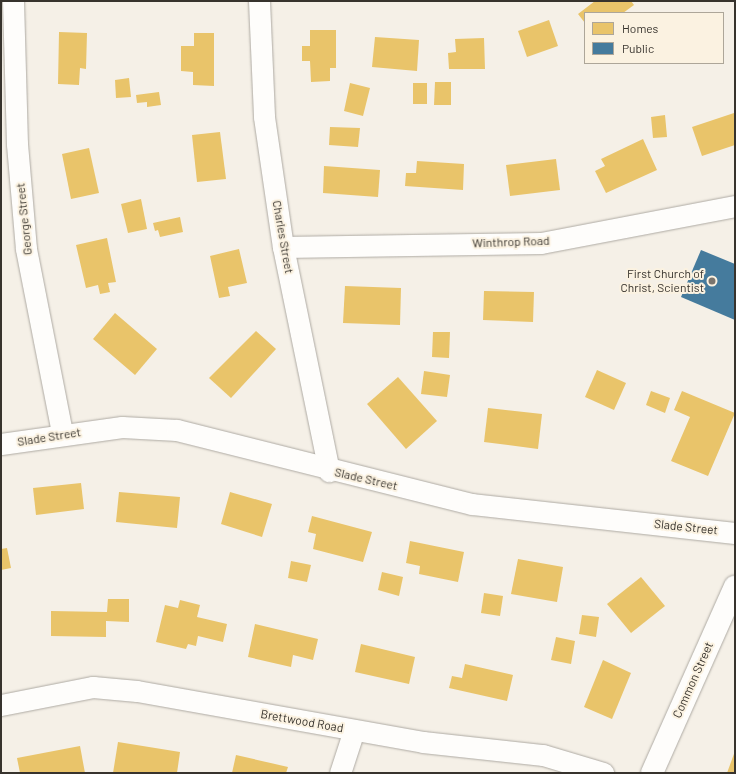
<!DOCTYPE html>
<html>
<head>
<meta charset="utf-8">
<style>
	body { margin:0 }
	#map { position:relative; width:736px; height:774px; overflow:hidden; background:#f5f0e7; font-family:Barlow,sans-serif }
	div>[style] { position:absolute }
	.homes>* { inset:0; background:#e9c46a }
	.public>* { inset:0; background:#457b9d }
	.roads { filter:drop-shadow(0 0 1px #aeaaa3) drop-shadow(0 0 1px #aeaaa3) }
	.minor>* { height:21px; margin:-10.5px; padding:0 10.5px; transform-origin:10.5px; border-radius:10.5px; background:#fefdfb }
	.secondary>* { height:22px; margin:-11px; padding:0 11px; transform-origin:11px; border-radius:11px; background:#fefdfb }
	.dots>* { width:11px; height:11px; translate:-50% -50%; box-sizing:border-box; border:2px solid #fbf2e1; border-radius:50% }
	span { translate:-50% -50%; white-space:nowrap; text-align:center; line-height:1.15; -webkit-text-stroke:4px #fbf2e1; paint-order:stroke }
	.street-label { font-size:12px; color:#37332d }
	.poi-label { font-size:12px; color:#37332d }
	.right { translate:-100% -50%; text-align:right }
	.frame { position:absolute; inset:0; border:2px solid #37332d; pointer-events:none }
	.legend { position:absolute; left:584px; top:12px; width:140px; height:52px; box-sizing:border-box; background:#fbf2e1; border:1px solid #ada699; margin:0; padding:5px 7px; list-style:none; font-size:12px; color:#37332d }
	.legend li { display:flex; align-items:center; gap:8px; height:20px }
	.legend b { width:20px; border:1px solid #ada699 }
</style>
</head>
<body>
<div id="map">
	<div class="homes">
		<i style="clip-path:polygon(595px 1px,631px 1px,634px 5px,623px 13px,585px 13px,585px 23px,578px 14px)"></i>
		<i style="clip-path:polygon(549px 20px,558px 46px,527px 57px,518px 31px)"></i>
		<i style="clip-path:polygon(310px 30px,336px 30px,336px 68px,330px 68px,330px 81px,311px 82px,310px 61px,302px 61px,302px 46px,310px 46px)"></i>
		<i style="clip-path:polygon(59px 32px,87px 33px,86px 69px,80px 68px,79px 85px,58px 84px)"></i>
		<i style="clip-path:polygon(194px 33px,214px 33px,214px 86px,193px 85px,193px 72px,181px 71px,181px 46px,194px 46px)"></i>
		<i style="clip-path:polygon(375px 37px,419px 40px,417px 71px,372px 67px)"></i>
		<i style="clip-path:polygon(484px 38px,485px 69px,449px 69px,448px 53px,456px 52px,455px 39px)"></i>
		<i style="clip-path:polygon(129px 78px,131px 97px,116px 98px,115px 80px)"></i>
		<i style="clip-path:polygon(435px 82px,451px 82px,451px 105px,434px 105px)"></i>
		<i style="clip-path:polygon(350px 83px,370px 88px,363px 116px,344px 111px)"></i>
		<i style="clip-path:polygon(413px 83px,427px 83px,427px 104px,413px 104px)"></i>
		<i style="clip-path:polygon(159px 92px,161px 105px,147px 107px,147px 102px,137px 103px,136px 95px)"></i>
		<i style="clip-path:polygon(734px 113px,735px 145px,702px 156px,692px 127px)"></i>
		<i style="clip-path:polygon(665px 115px,667px 137px,653px 138px,651px 117px)"></i>
		<i style="clip-path:polygon(330px 127px,360px 128px,358px 147px,329px 145px)"></i>
		<i style="clip-path:polygon(220px 132px,226px 179px,197px 182px,192px 135px)"></i>
		<i style="clip-path:polygon(643px 139px,657px 170px,606px 193px,595px 171px,605px 166px,601px 159px)"></i>
		<i style="clip-path:polygon(89px 148px,99px 193px,71px 199px,62px 154px)"></i>
		<i style="clip-path:polygon(556px 159px,560px 190px,510px 196px,506px 165px)"></i>
		<i style="clip-path:polygon(417px 161px,464px 164px,463px 190px,405px 186px,406px 173px,416px 173px)"></i>
		<i style="clip-path:polygon(324px 166px,380px 170px,378px 197px,323px 193px)"></i>
		<i style="clip-path:polygon(141px 199px,147px 229px,128px 233px,121px 204px)"></i>
		<i style="clip-path:polygon(180px 217px,183px 232px,160px 237px,158px 230px,155px 231px,153px 223px)"></i>
		<i style="clip-path:polygon(107px 238px,116px 282px,108px 283px,110px 292px,100px 294px,98px 285px,86px 288px,76px 245px)"></i>
		<i style="clip-path:polygon(239px 249px,247px 283px,228px 287px,230px 296px,219px 298px,210px 256px)"></i>
		<i style="clip-path:polygon(345px 286px,401px 288px,400px 325px,343px 323px)"></i>
		<i style="clip-path:polygon(484px 291px,534px 292px,533px 322px,483px 320px)"></i>
		<i style="clip-path:polygon(115px 313px,157px 349px,135px 375px,93px 339px)"></i>
		<i style="clip-path:polygon(256px 331px,276px 349px,231px 398px,209px 378px)"></i>
		<i style="clip-path:polygon(433px 332px,450px 332px,449px 358px,432px 357px)"></i>
		<i style="clip-path:polygon(597px 370px,626px 383px,614px 410px,585px 397px)"></i>
		<i style="clip-path:polygon(424px 371px,450px 375px,447px 397px,421px 394px)"></i>
		<i style="clip-path:polygon(398px 377px,437px 421px,406px 449px,367px 404px)"></i>
		<i style="clip-path:polygon(651px 391px,670px 398px,665px 413px,646px 405px)"></i>
		<i style="clip-path:polygon(682px 391px,735px 413px,708px 476px,671px 461px,690px 417px,674px 410px)"></i>
		<i style="clip-path:polygon(488px 408px,542px 414px,538px 449px,484px 442px)"></i>
		<i style="clip-path:polygon(81px 483px,84px 509px,36px 515px,33px 488px)"></i>
		<i style="clip-path:polygon(119px 492px,180px 497px,177px 528px,116px 522px)"></i>
		<i style="clip-path:polygon(230px 492px,272px 504px,262px 537px,221px 524px)"></i>
		<i style="clip-path:polygon(312px 516px,372px 532px,363px 562px,313px 549px,316px 534px,308px 532px)"></i>
		<i style="clip-path:polygon(410px 541px,464px 552px,458px 582px,419px 574px,420px 566px,406px 563px)"></i>
		<i style="clip-path:polygon(7px 548px,11px 568px,1px 570px,1px 549px)"></i>
		<i style="clip-path:polygon(518px 559px,563px 567px,557px 602px,511px 594px)"></i>
		<i style="clip-path:polygon(291px 561px,311px 565px,307px 582px,288px 578px)"></i>
		<i style="clip-path:polygon(382px 572px,403px 577px,399px 596px,378px 590px)"></i>
		<i style="clip-path:polygon(641px 577px,665px 606px,631px 633px,607px 604px)"></i>
		<i style="clip-path:polygon(484px 593px,503px 596px,500px 616px,481px 613px)"></i>
		<i style="clip-path:polygon(108px 599px,129px 599px,129px 622px,106px 621px,106px 637px,51px 636px,51px 611px,107px 612px)"></i>
		<i style="clip-path:polygon(180px 600px,200px 605px,197px 617px,227px 624px,223px 642px,198px 636px,196px 646px,188px 644px,186px 649px,156px 642px,165px 605px,178px 608px)"></i>
		<i style="clip-path:polygon(582px 615px,599px 617px,596px 637px,579px 634px)"></i>
		<i style="clip-path:polygon(255px 624px,318px 639px,313px 660px,293px 655px,291px 667px,248px 657px)"></i>
		<i style="clip-path:polygon(556px 637px,575px 641px,571px 664px,551px 660px)"></i>
		<i style="clip-path:polygon(361px 644px,415px 657px,409px 684px,355px 672px)"></i>
		<i style="clip-path:polygon(603px 660px,631px 673px,612px 719px,584px 707px)"></i>
		<i style="clip-path:polygon(465px 664px,513px 675px,507px 701px,449px 688px,452px 676px,462px 678px)"></i>
		<i style="clip-path:polygon(118px 742px,180px 752px,177px 773px,113px 773px)"></i>
		<i style="clip-path:polygon(80px 746px,85px 773px,20px 773px,17px 758px)"></i>
		<i style="clip-path:polygon(735px 751px,735px 773px,727px 773px)"></i>
		<i style="clip-path:polygon(236px 755px,288px 767px,286px 773px,232px 773px)"></i>
	</div>
	<div class="public">
		<i style="clip-path:polygon(701px 250px,735px 264px,735px 320px,681px 297px)"></i>
	</div>
	<div class="roads">
		<div class="minor">
			<i style="left:13px;top:1px;width:143px;rotate:88.4deg"></i>
			<i style="left:17px;top:144px;width:105px;rotate:85.1deg"></i>
			<i style="left:26px;top:249px;width:187px;rotate:78.9deg"></i>
			<i style="left:259px;top:1px;width:116px;rotate:87.5deg"></i>
			<i style="left:264px;top:117px;width:131px;rotate:81.7deg"></i>
			<i style="left:283px;top:247px;width:229px;rotate:78.4deg"></i>
			<i style="left:283px;top:247px;width:258px;rotate:-0.9deg"></i>
			<i style="left:541px;top:243px;width:197px;rotate:-10.8deg"></i>
			<i style="left:1px;top:444px;width:122px;rotate:-8deg"></i>
			<i style="left:122px;top:427px;width:55px;rotate:3.1deg"></i>
			<i style="left:177px;top:430px;width:304px;rotate:14.1deg"></i>
			<i style="left:472px;top:504px;width:265px;rotate:6.3deg"></i>
			<i style="left:1px;top:705px;width:94px;rotate:-11.1deg"></i>
			<i style="left:93px;top:687px;width:44px;rotate:5.2deg"></i>
			<i style="left:137px;top:691px;width:291px;rotate:10.1deg"></i>
			<i style="left:423px;top:742px;width:121px;rotate:6.2deg"></i>
			<i style="left:543px;top:755px;width:63px;rotate:16.7deg"></i>
			<i style="left:340px;top:773px;width:45px;rotate:-72deg"></i>
		</div>
		<div class="secondary">
			<i style="left:652px;top:773px;width:204px;rotate:-66deg"></i>
		</div>
	</div>
	<div class="dots">
		<i style="left:712px;top:281px;background:#7a756e"></i>
	</div>
	<div class="street-label">
		<span style="left:24px;top:219px;rotate:-96deg">George Street</span>
		<span style="left:283px;top:237px;rotate:80deg">Charles Street</span>
		<span style="left:511px;top:242px;rotate:-2deg">Winthrop Road</span>
		<span style="left:49px;top:437px;rotate:-9deg">Slade Street</span>
		<span style="left:366px;top:479px;rotate:13deg">Slade Street</span>
		<span style="left:686px;top:527px;rotate:6deg">Slade Street</span>
		<span style="left:693px;top:680px;rotate:-66deg">Common Street</span>
		<span style="left:302px;top:721px;rotate:10deg">Brettwood Road</span>
	</div>
	<div class="poi-label">
		<span class="right" style="left:704px;top:281px">First Church of<br>Christ, Scientist</span>
	</div>
	<div class="frame"></div>
	<ul class="legend">
	<li><b style="height:11px;background:#e9c46a"></b>Homes</li>
	<li><b style="height:11px;background:#457b9d"></b>Public</li>
	</ul>
</div>
</body>
</html>
